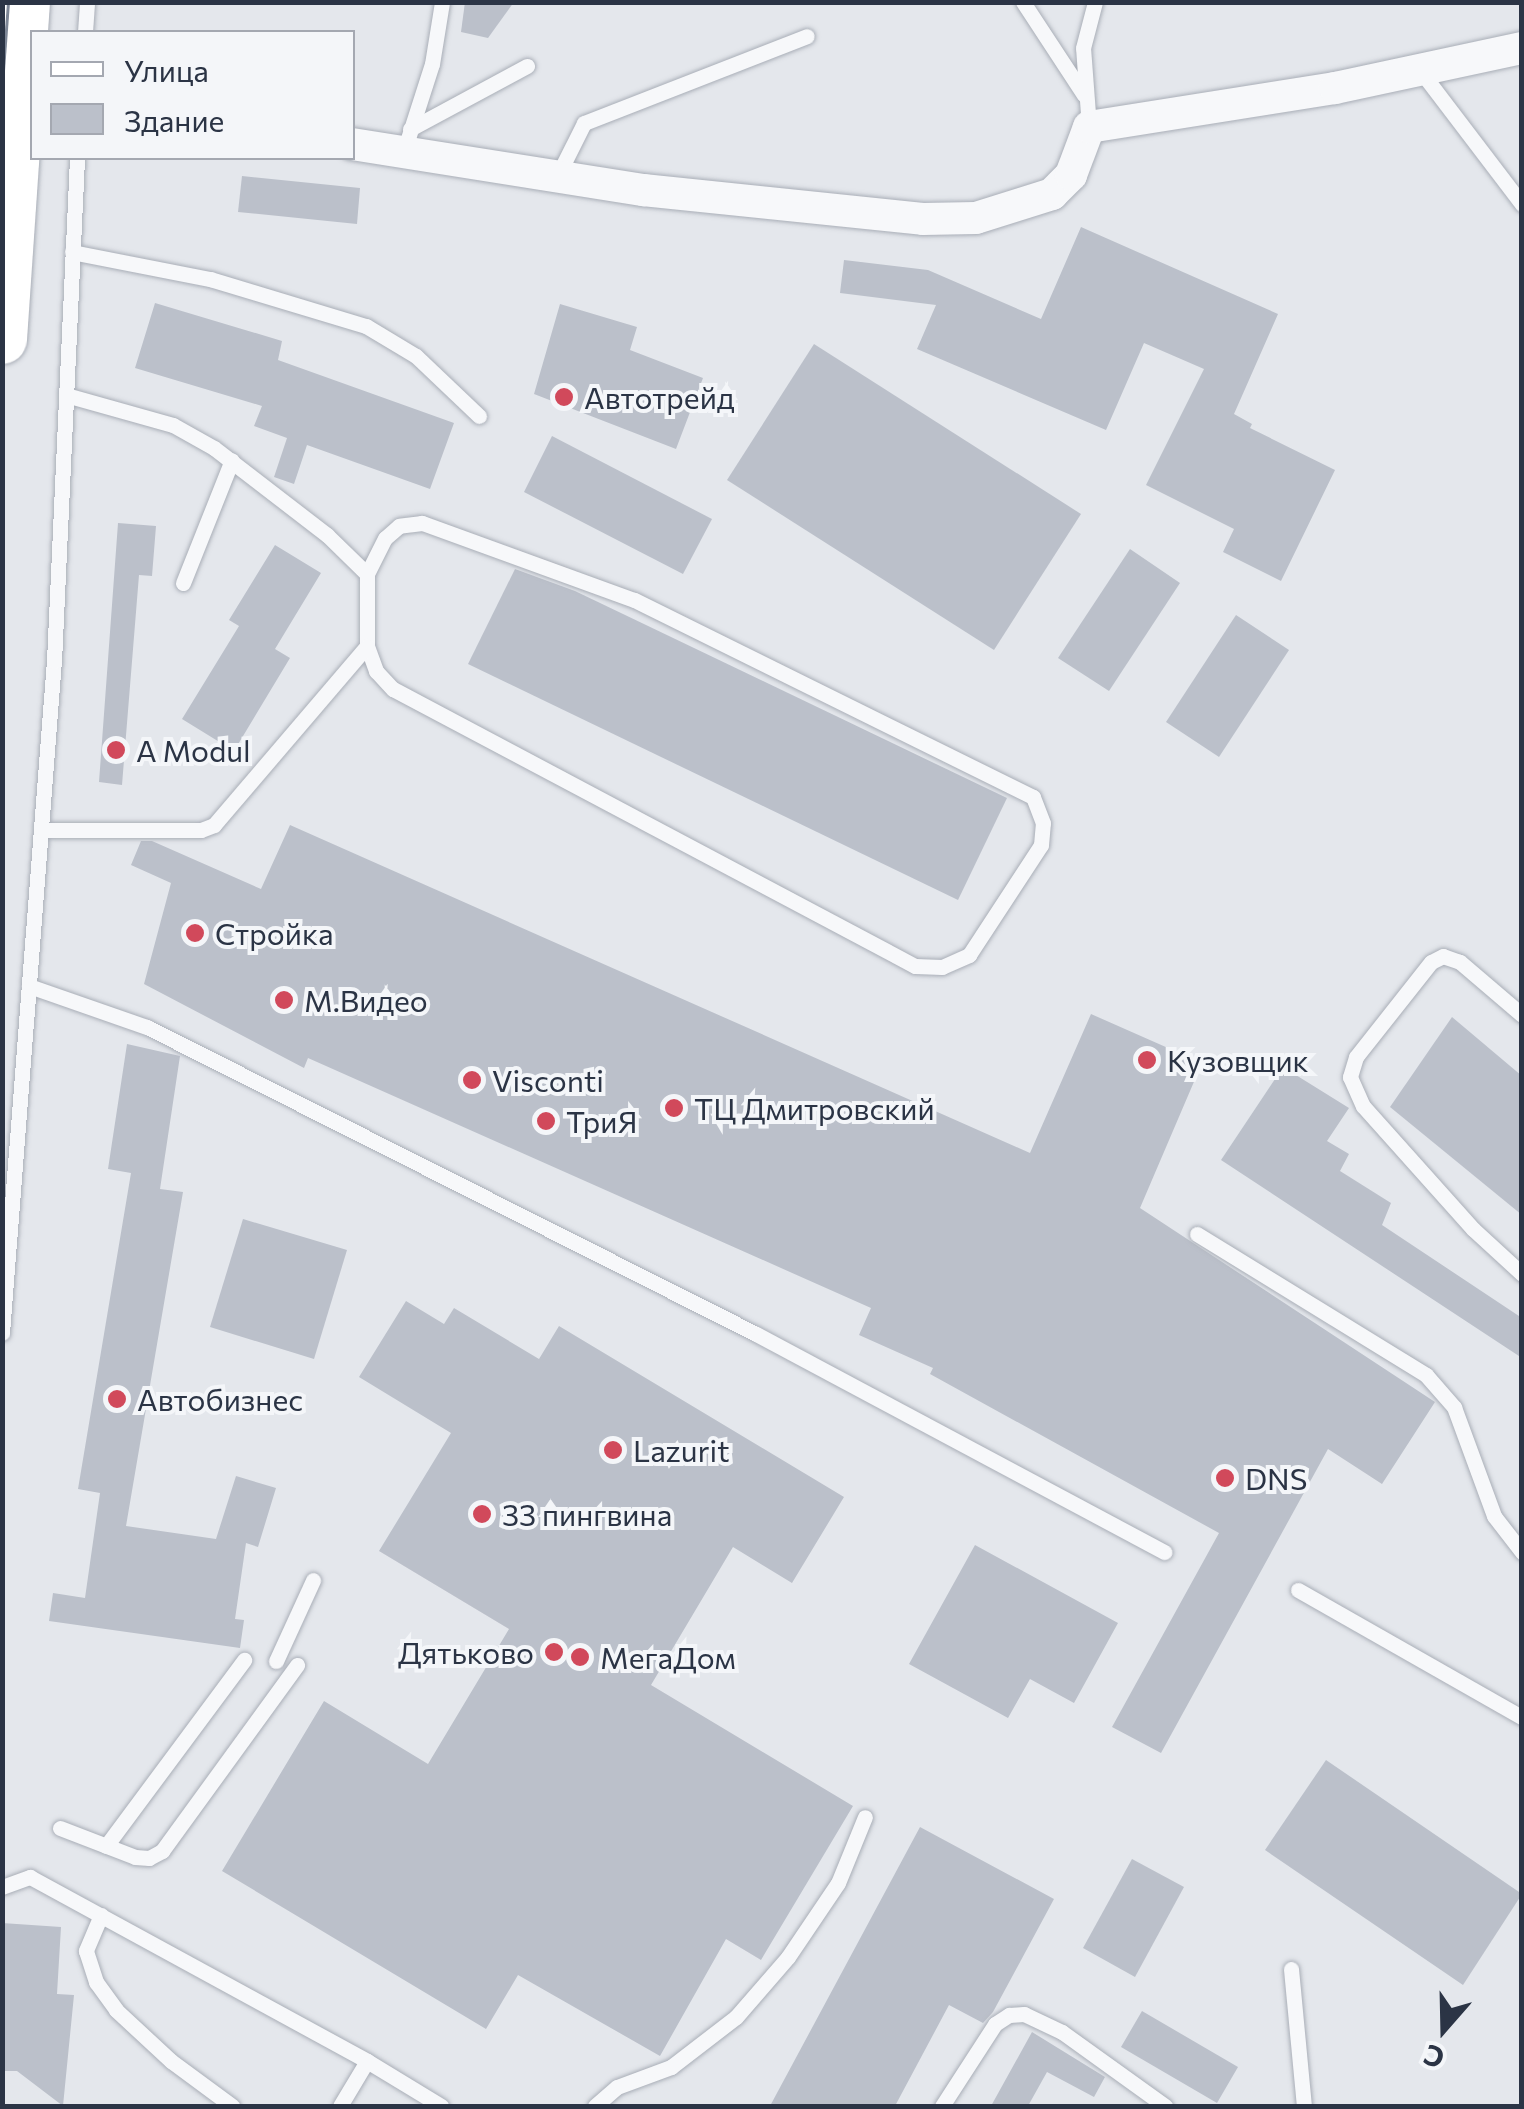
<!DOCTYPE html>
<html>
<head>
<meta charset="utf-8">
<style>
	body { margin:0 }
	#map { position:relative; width:1524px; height:2109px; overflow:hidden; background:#e4e7ec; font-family:Commissioner,sans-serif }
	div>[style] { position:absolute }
	.building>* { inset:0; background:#bbc0ca }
	.roads { filter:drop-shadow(0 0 2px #a9aeb7) drop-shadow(0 0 2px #a9aeb7) }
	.service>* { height:15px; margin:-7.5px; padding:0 7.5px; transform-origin:7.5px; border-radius:7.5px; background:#f7f8fa }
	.minor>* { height:32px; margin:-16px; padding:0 16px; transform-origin:16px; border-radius:16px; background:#f7f8fa }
	.primary>* { height:50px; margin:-25px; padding:0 25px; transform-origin:25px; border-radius:25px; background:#fff }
	.tram>* { height:2.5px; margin:-1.25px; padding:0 1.25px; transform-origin:1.25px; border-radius:1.25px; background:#7d8696 }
	.dots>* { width:28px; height:28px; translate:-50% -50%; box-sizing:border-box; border:5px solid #f4f6f9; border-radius:50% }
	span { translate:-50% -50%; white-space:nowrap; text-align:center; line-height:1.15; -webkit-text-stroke:8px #f4f6f9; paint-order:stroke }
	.poi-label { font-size:30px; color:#2b3445 }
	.left { translate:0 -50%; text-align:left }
	.right { translate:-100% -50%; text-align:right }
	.frame { position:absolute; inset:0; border:5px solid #2b3445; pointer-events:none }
	.legend { position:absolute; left:30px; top:30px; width:325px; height:130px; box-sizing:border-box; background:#f4f6f9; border:2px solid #a4a8b1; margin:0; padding:12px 18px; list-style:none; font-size:30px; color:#2b3445 }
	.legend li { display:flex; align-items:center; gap:20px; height:50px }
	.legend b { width:50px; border:2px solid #a4a8b1 }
	.north { position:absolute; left:1394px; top:1979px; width:100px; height:100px; -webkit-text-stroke:8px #f4f6f9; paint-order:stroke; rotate:200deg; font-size:28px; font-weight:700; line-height:40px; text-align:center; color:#2b3445 }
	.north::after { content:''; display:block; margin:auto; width:35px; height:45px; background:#2b3445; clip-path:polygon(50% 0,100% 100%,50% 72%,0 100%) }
</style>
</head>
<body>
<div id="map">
	<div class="building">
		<i style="clip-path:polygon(465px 2px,514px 2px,488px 38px,461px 32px)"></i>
		<i style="clip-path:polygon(242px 176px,360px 188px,357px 224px,238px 212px)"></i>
		<i style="clip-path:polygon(1081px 227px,1278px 314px,1234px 414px,1252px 424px,1250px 428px,1335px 470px,1281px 581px,1223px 552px,1234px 529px,1146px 485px,1204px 369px,1144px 343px,1106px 430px,917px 349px,936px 305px,840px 293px,844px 260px,928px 270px,1041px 319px)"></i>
		<i style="clip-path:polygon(155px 303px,282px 341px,278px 360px,454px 423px,430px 489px,307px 445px,294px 484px,274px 477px,287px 438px,254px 426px,262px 406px,135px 368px)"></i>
		<i style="clip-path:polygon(560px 304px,637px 327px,630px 350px,703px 378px,676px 449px,534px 394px)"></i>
		<i style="clip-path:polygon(814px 344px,1081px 514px,994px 650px,727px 480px)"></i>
		<i style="clip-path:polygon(552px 436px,712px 519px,683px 574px,524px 492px)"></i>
		<i style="clip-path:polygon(118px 523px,156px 526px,152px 576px,139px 575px,122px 785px,99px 782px)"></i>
		<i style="clip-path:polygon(275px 545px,321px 573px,275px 649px,290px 658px,234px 751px,182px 719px,239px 626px,229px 620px)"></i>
		<i style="clip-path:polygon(1130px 549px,1180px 583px,1109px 691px,1058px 658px)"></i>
		<i style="clip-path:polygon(515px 569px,575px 591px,1007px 798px,958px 900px,468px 664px)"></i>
		<i style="clip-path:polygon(1236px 615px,1289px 650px,1219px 757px,1166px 722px)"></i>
		<i style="clip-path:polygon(290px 825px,1030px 1153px,1091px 1014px,1202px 1063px,1140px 1208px,1435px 1402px,1382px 1484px,1328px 1449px,1161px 1753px,1112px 1727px,1219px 1533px,930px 1374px,933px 1368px,859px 1335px,871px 1308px,308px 1058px,304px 1068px,144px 984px,171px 883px,131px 865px,141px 841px,152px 841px,261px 889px)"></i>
		<i style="clip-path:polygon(1452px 1017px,1522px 1076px,1522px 1215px,1390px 1107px)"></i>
		<i style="clip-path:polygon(127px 1044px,180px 1056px,160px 1189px,183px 1192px,126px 1526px,216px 1539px,236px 1476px,276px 1488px,258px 1547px,246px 1543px,235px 1619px,244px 1620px,240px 1648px,49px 1621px,53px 1593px,85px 1598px,100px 1493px,78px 1489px,131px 1173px,108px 1169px)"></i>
		<i style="clip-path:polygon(1283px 1067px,1349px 1108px,1327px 1141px,1349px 1154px,1340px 1171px,1391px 1203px,1382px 1225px,1522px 1318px,1522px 1358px,1221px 1160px)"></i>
		<i style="clip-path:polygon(243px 1219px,347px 1250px,314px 1359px,210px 1327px)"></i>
		<i style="clip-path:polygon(406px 1301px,444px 1324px,454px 1308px,539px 1359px,559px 1326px,844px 1497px,792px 1583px,733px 1547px,651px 1685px,853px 1806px,761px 1960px,726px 1939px,660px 2056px,518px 1975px,486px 2029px,222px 1871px,324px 1701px,428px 1764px,509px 1629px,379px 1551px,451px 1433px,359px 1377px)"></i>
		<i style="clip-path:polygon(975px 1545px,1118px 1623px,1074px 1703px,1030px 1679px,1008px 1718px,909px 1664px)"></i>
		<i style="clip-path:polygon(1326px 1760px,1522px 1894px,1463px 1985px,1265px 1850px)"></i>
		<i style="clip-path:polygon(920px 1827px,1054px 1899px,993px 2012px,983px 2023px,949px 2005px,895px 2106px,770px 2106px)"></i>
		<i style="clip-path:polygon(1132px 1859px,1184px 1887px,1135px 1977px,1083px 1948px)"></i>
		<i style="clip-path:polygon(2px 1923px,61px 1927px,57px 1994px,74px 1995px,63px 2106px,17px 2071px,2px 2071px)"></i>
		<i style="clip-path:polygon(1142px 2011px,1238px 2067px,1217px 2103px,1121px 2047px)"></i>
		<i style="clip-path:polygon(1032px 2032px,1105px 2077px,1094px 2097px,1047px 2072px,1028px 2106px,991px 2106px)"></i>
	</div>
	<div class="roads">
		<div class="service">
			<i style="left:1023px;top:2px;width:111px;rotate:56.7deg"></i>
			<i style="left:85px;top:32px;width:30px;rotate:-86deg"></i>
			<i style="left:1419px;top:69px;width:170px;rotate:52.7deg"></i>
			<i style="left:1089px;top:127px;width:79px;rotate:-94.3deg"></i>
			<i style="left:1083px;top:48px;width:48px;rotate:-75.4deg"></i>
			<i style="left:410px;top:129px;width:133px;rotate:-28.3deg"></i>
			<i style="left:404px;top:151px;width:91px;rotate:-72.2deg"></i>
			<i style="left:432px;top:64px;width:63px;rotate:-80.8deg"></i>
			<i style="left:558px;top:175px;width:58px;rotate:-63.4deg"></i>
			<i style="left:584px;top:123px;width:239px;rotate:-21.3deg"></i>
			<i style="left:72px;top:252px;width:141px;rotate:11.1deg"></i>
			<i style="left:210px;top:279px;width:163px;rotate:16.8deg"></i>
			<i style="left:366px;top:326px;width:58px;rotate:31deg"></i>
			<i style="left:416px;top:356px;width:87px;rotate:43.6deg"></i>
			<i style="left:66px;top:395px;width:111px;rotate:15.7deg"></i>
			<i style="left:173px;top:425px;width:47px;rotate:29.3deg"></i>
			<i style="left:214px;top:448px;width:143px;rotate:37.6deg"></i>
			<i style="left:327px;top:535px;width:56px;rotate:44.3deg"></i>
			<i style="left:367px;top:574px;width:72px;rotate:90deg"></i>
			<i style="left:367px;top:646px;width:27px;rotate:70deg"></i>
			<i style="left:376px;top:671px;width:25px;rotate:47deg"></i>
			<i style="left:393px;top:689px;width:591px;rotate:27.95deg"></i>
			<i style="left:915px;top:966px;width:27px;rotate:2deg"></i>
			<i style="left:942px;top:967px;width:30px;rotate:-24deg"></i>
			<i style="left:969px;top:955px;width:131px;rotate:-56.8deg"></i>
			<i style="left:1041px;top:845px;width:22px;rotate:-85deg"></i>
			<i style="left:1043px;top:823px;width:28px;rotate:-111deg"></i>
			<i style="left:1033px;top:797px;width:445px;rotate:-153.7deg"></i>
			<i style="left:634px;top:600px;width:226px;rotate:-160deg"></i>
			<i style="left:422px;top:523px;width:23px;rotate:173deg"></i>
			<i style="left:399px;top:526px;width:18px;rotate:139deg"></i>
			<i style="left:385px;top:538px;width:40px;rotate:116.6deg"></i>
			<i style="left:183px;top:583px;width:132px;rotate:-68.3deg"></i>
			<i style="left:41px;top:830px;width:160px"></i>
			<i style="left:201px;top:830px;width:14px;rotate:-21deg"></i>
			<i style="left:214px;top:825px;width:235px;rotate:-49.5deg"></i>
			<i style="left:29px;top:986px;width:125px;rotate:19.2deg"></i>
			<i style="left:147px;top:1027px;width:682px;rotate:26.75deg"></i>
			<i style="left:756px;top:1334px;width:463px;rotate:28.1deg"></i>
			<i style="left:1522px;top:1015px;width:82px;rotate:-139.5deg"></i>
			<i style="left:1460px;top:962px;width:18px;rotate:-161deg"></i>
			<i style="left:1443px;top:956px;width:13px;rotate:153deg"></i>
			<i style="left:1431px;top:962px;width:121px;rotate:128.3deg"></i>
			<i style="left:1356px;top:1057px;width:21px;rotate:107deg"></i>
			<i style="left:1350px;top:1077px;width:32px;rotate:66deg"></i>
			<i style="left:1363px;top:1106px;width:165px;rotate:48.2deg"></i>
			<i style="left:1473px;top:1229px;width:67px;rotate:42.6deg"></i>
			<i style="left:1197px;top:1234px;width:269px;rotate:31.6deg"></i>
			<i style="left:1426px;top:1375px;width:43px;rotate:48.8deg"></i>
			<i style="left:1454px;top:1407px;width:116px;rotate:69.8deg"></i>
			<i style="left:1494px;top:1516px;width:46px;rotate:52.1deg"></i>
			<i style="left:2px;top:1333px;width:674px;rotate:-85.58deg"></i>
			<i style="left:54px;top:661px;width:504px;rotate:-87.38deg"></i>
			<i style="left:1298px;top:1590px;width:257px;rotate:29.6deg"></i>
			<i style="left:276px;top:1661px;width:89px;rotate:-65.4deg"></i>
			<i style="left:60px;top:1828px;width:80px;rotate:21.1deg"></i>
			<i style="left:135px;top:1857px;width:14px;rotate:4deg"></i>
			<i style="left:149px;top:1858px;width:15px;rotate:-28deg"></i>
			<i style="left:162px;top:1851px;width:230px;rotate:-54deg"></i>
			<i style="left:106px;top:1846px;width:232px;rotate:-53.4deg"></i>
			<i style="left:2px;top:1887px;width:30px;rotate:-20deg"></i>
			<i style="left:30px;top:1877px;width:384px;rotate:28.6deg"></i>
			<i style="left:367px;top:2061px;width:52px;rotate:121deg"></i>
			<i style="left:101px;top:1915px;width:39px;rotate:113deg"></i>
			<i style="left:86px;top:1951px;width:33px;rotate:72deg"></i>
			<i style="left:96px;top:1982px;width:34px;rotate:54deg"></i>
			<i style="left:116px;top:2010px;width:75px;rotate:42.8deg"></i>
			<i style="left:171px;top:2061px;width:76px;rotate:36.4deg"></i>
			<i style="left:1291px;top:1969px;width:138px;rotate:84.6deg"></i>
			<i style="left:367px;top:2061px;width:87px;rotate:31.3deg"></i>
			<i style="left:595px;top:2106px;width:29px;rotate:-41deg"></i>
			<i style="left:617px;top:2087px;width:58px;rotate:-20.3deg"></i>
			<i style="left:671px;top:2067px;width:82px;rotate:-37.6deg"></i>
			<i style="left:736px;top:2017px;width:79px;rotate:-49.1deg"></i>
			<i style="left:788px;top:1957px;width:89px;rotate:-56deg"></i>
			<i style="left:838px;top:1883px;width:71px;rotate:-67.8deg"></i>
			<i style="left:942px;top:2106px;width:98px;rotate:-57.1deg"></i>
			<i style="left:995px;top:2024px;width:17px;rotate:-33deg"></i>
			<i style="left:1009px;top:2015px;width:15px;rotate:-4deg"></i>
			<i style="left:1024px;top:2014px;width:42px;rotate:25.3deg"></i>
			<i style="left:1062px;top:2032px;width:127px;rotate:35.7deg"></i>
		</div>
		<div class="minor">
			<i style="left:352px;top:144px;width:295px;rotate:9deg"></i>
			<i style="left:643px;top:190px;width:281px;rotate:5.9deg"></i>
			<i style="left:923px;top:219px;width:53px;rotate:-1.1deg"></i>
			<i style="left:976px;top:218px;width:80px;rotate:-17.5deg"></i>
			<i style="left:1052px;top:194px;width:27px;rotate:-45deg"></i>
			<i style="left:1071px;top:175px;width:51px;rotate:-69.4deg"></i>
			<i style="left:1089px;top:127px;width:249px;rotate:-9deg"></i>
			<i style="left:1335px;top:88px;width:191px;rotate:-12.1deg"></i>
		</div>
		<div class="primary">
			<i style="left:2px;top:339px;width:338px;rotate:-86.1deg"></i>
		</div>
	</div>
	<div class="tram">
		<i style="left:2px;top:84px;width:82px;rotate:-85.8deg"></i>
	</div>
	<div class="dots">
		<i style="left:564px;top:397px;background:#d1495b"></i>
		<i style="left:116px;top:750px;background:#d1495b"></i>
		<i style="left:195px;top:933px;background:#d1495b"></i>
		<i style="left:284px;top:1000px;background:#d1495b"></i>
		<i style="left:1147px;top:1060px;background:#d1495b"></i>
		<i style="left:472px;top:1080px;background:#d1495b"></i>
		<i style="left:674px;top:1108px;background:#d1495b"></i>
		<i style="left:546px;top:1121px;background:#d1495b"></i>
		<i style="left:117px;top:1399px;background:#d1495b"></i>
		<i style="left:613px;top:1450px;background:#d1495b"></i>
		<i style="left:1225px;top:1478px;background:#d1495b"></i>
		<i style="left:482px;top:1514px;background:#d1495b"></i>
		<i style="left:554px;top:1652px;background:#d1495b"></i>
		<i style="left:580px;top:1657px;background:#d1495b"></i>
	</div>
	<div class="poi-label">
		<span class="left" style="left:584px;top:397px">Автотрейд</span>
		<span class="left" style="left:136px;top:750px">A Modul</span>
		<span class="left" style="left:215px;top:933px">Стройка</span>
		<span class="left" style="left:304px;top:1000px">М.Видео</span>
		<span class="left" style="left:1167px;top:1060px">Кузовщик</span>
		<span class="left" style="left:492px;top:1080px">Visconti</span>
		<span class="left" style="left:694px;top:1108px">ТЦ Дмитровский</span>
		<span class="left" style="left:566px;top:1121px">ТриЯ</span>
		<span class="left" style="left:137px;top:1399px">Автобизнес</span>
		<span class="left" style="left:633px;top:1450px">Lazurit</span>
		<span class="left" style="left:1245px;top:1478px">DNS</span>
		<span class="left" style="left:502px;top:1514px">33 пингвина</span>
		<span class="right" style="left:534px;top:1652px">Дятьково</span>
		<span class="left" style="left:600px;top:1657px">МегаДом</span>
	</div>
	<div class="frame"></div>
	<ul class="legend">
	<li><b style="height:12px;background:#fff"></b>Улица</li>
	<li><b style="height:28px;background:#bbc0ca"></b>Здание</li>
	</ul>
	<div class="north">С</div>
</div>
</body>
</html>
